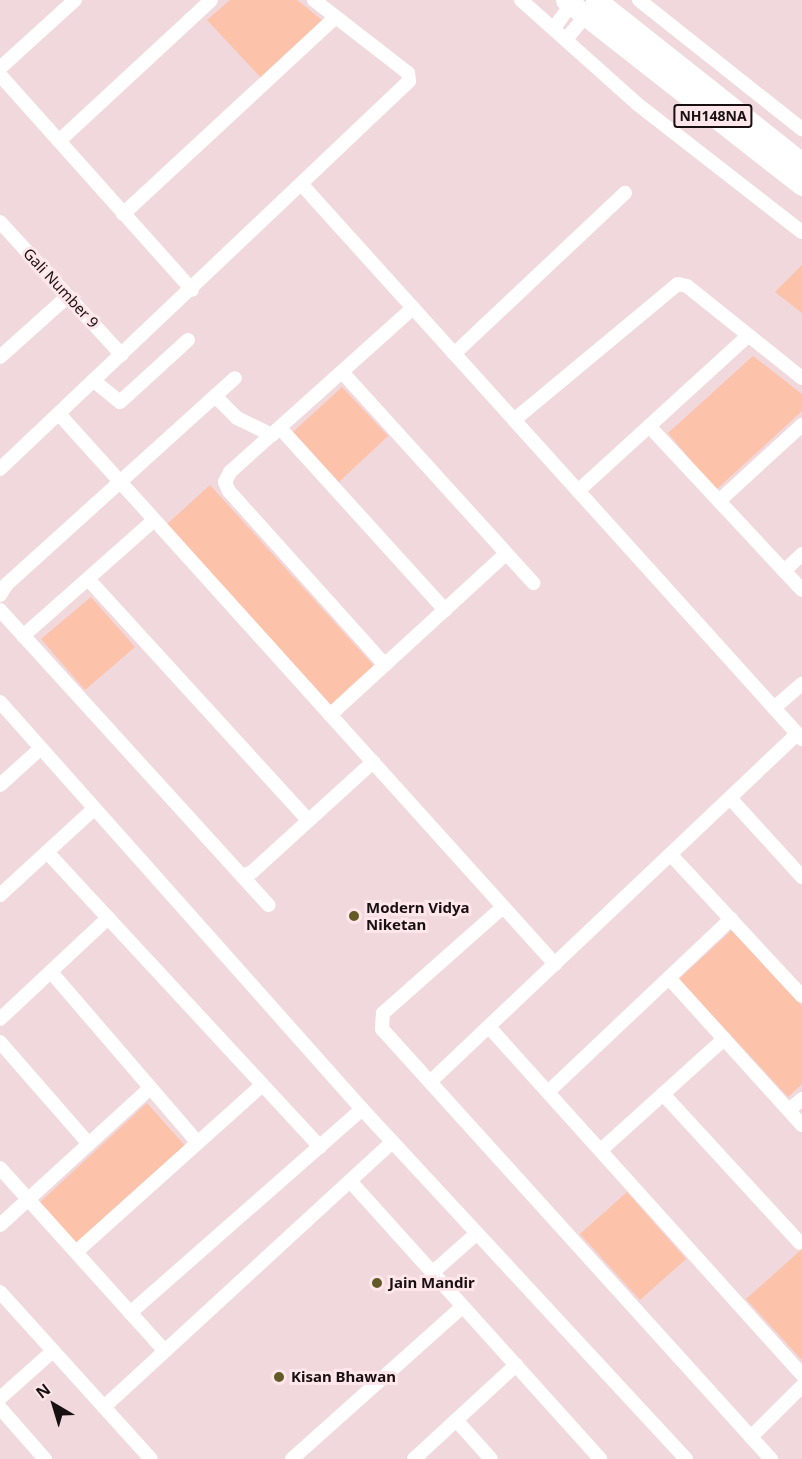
<!DOCTYPE html>
<html>
<head>
<meta charset="utf-8">
<style>
	body { margin:0 }
	#map { position:relative; width:802px; height:1459px; overflow:hidden; background:#f0d8dc; font-family:"Noto Sans",sans-serif }
	div>[style] { position:absolute }
	.green>* { inset:0; background:#fcc2aa }
	.minor>* { height:14px; margin:-7px; padding:0 7px; transform-origin:7px; border-radius:7px; background:#fff }
	.highway>* { height:21px; margin:-10.5px; padding:0 10.5px; transform-origin:10.5px; border-radius:10.5px; background:#fff }
	.dots>* { width:16px; height:16px; translate:-50% -50%; box-sizing:border-box; border:3px solid #fee6ea; border-radius:50% }
	span { translate:-50% -50%; white-space:nowrap; text-align:center; line-height:1.15; -webkit-text-stroke:6px #fee6ea; paint-order:stroke }
	.shield-label span { padding:2px 4px; background:#fee6ea; border:2px solid; border-radius:4px; -webkit-text-stroke-width:0 }
	.shield-label { font-size:14px; color:#181011; font-weight:700 }
	.street-label { font-size:15px; color:#181011 }
	.poi-label { font-size:15px; color:#181011; font-weight:700 }
	.left { translate:0 -50%; text-align:left }
	.north { position:absolute; left:24px; top:1375px; width:60px; height:60px; -webkit-text-stroke:4px #fee6ea; paint-order:stroke; rotate:322deg; font-size:16px; font-weight:700; line-height:24px; text-align:center; color:#181011 }
	.north::after { content:''; display:block; margin:auto; width:21px; height:27px; background:#181011; clip-path:polygon(50% 0,100% 100%,50% 72%,0 100%) }
</style>
</head>
<body>
<div id="map">
	<div class="green">
		<i style="clip-path:polygon(230px 0,297px 0,327px 24px,263px 80px,207px 20px)"></i>
		<i style="clip-path:polygon(802px 265px,802px 313px,775px 292px)"></i>
		<i style="clip-path:polygon(753px 356px,802px 394px,802px 411px,716px 490px,668px 433px)"></i>
		<i style="clip-path:polygon(342px 387px,388px 436px,339px 482px,293px 432px)"></i>
		<i style="clip-path:polygon(210px 485px,374px 666px,331px 705px,166px 525px)"></i>
		<i style="clip-path:polygon(91px 597px,135px 647px,85px 690px,41px 639px)"></i>
		<i style="clip-path:polygon(732px 930px,802px 1006px,802px 1084px,788px 1097px,679px 979px)"></i>
		<i style="clip-path:polygon(147px 1103px,187px 1148px,77px 1249px,38px 1204px)"></i>
		<i style="clip-path:polygon(627px 1192px,686px 1259px,640px 1300px,580px 1234px)"></i>
		<i style="clip-path:polygon(802px 1249px,802px 1360px,746px 1299px)"></i>
	</div>
	<div class="minor">
		<i style="left:521px;top:0;width:154px;rotate:41.8deg"></i>
		<i style="left:636px;top:103px;width:210px;rotate:37.9deg"></i>
		<i style="left:639px;top:0;width:208px;rotate:38.4deg"></i>
		<i style="left:554px;top:28px;width:34px;rotate:-54deg"></i>
		<i style="left:567px;top:38px;width:35px;rotate:-50deg"></i>
		<i style="left:0;top:68px;width:101px;rotate:-42.2deg"></i>
		<i style="left:0;top:75px;width:288px;rotate:48.2deg"></i>
		<i style="left:59px;top:141px;width:207px;rotate:-42.8deg"></i>
		<i style="left:303px;top:186px;width:745px;rotate:47.94deg"></i>
		<i style="left:123px;top:214px;width:290px;rotate:-42.8deg"></i>
		<i style="left:0;top:222px;width:180px;rotate:47.5deg"></i>
		<i style="left:454px;top:354px;width:235px;rotate:-43.3deg"></i>
		<i style="left:0;top:357px;width:91px;rotate:-41.9deg"></i>
		<i style="left:342px;top:372px;width:285px;rotate:47.8deg"></i>
		<i style="left:94px;top:381px;width:33px;rotate:39deg"></i>
		<i style="left:120px;top:402px;width:92px;rotate:-42.4deg"></i>
		<i style="left:215px;top:396px;width:31px;rotate:45deg"></i>
		<i style="left:237px;top:418px;width:39px;rotate:26deg"></i>
		<i style="left:59px;top:414px;width:741px;rotate:47.96deg"></i>
		<i style="left:514px;top:420px;width:213px;rotate:-39.7deg"></i>
		<i style="left:678px;top:284px;width:9px;rotate:13deg"></i>
		<i style="left:687px;top:286px;width:147px;rotate:38.7deg"></i>
		<i style="left:649px;top:426px;width:224px;rotate:47deg"></i>
		<i style="left:280px;top:428px;width:246px;rotate:47.8deg"></i>
		<i style="left:0;top:469px;width:564px;rotate:-43.49deg"></i>
		<i style="left:409px;top:81px;width:8px;rotate:-97deg"></i>
		<i style="left:408px;top:73px;width:119px;rotate:-142.2deg"></i>
		<i style="left:578px;top:491px;width:230px;rotate:-42.4deg"></i>
		<i style="left:719px;top:501px;width:113px;rotate:-42.5deg"></i>
		<i style="left:784px;top:571px;width:25px;rotate:-43deg"></i>
		<i style="left:88px;top:579px;width:325px;rotate:47.6deg"></i>
		<i style="left:0;top:595px;width:13px;rotate:-58deg"></i>
		<i style="left:7px;top:584px;width:307px;rotate:-42.1deg"></i>
		<i style="left:0;top:610px;width:399px;rotate:47.7deg"></i>
		<i style="left:23px;top:636px;width:175px;rotate:-41.5deg"></i>
		<i style="left:385px;top:665px;width:234px;rotate:-131.9deg"></i>
		<i style="left:229px;top:491px;width:10px;rotate:-114deg"></i>
		<i style="left:225px;top:482px;width:11px;rotate:-63deg"></i>
		<i style="left:230px;top:472px;width:246px;rotate:-41.9deg"></i>
		<i style="left:0;top:702px;width:545px;rotate:48.35deg"></i>
		<i style="left:362px;top:1109px;width:477px;rotate:47.2deg"></i>
		<i style="left:774px;top:708px;width:37px;rotate:-41deg"></i>
		<i style="left:330px;top:715px;width:239px;rotate:-42.5deg"></i>
		<i style="left:0;top:785px;width:55px;rotate:-42.1deg"></i>
		<i style="left:730px;top:798px;width:107px;rotate:47.7deg"></i>
		<i style="left:47px;top:852px;width:402px;rotate:47.2deg"></i>
		<i style="left:671px;top:855px;width:192px;rotate:47.1deg"></i>
		<i style="left:242px;top:876px;width:11px;rotate:-22deg"></i>
		<i style="left:252px;top:872px;width:164px;rotate:-42.3deg"></i>
		<i style="left:0;top:895px;width:127px;rotate:-42.5deg"></i>
		<i style="left:503px;top:907px;width:160px;rotate:138.5deg"></i>
		<i style="left:383px;top:1013px;width:16px;rotate:94deg"></i>
		<i style="left:382px;top:1029px;width:580px;rotate:47.87deg"></i>
		<i style="left:51px;top:972px;width:225px;rotate:49.3deg"></i>
		<i style="left:669px;top:978px;width:198px;rotate:47.9deg"></i>
		<i style="left:0;top:1019px;width:148px;rotate:-43.1deg"></i>
		<i style="left:489px;top:1027px;width:468px;rotate:48deg"></i>
		<i style="left:0;top:1042px;width:135px;rotate:48.9deg"></i>
		<i style="left:430px;top:1082px;width:506px;rotate:-43.48deg"></i>
		<i style="left:548px;top:1092px;width:252px;rotate:-43.4deg"></i>
		<i style="left:663px;top:1094px;width:202px;rotate:47.4deg"></i>
		<i style="left:789px;top:1110px;width:17px;rotate:-40deg"></i>
		<i style="left:601px;top:1150px;width:166px;rotate:-42.1deg"></i>
		<i style="left:0;top:1168px;width:246px;rotate:48deg"></i>
		<i style="left:350px;top:1181px;width:374px;rotate:48deg"></i>
		<i style="left:0;top:1225px;width:203px;rotate:-42.4deg"></i>
		<i style="left:76px;top:1252px;width:250px;rotate:-41.9deg"></i>
		<i style="left:432px;top:1273px;width:60px;rotate:-41.6deg"></i>
		<i style="left:0;top:1292px;width:225px;rotate:47.9deg"></i>
		<i style="left:130px;top:1313px;width:309px;rotate:-41.3deg"></i>
		<i style="left:0;top:1398px;width:71px;rotate:-41.6deg"></i>
		<i style="left:104px;top:1407px;width:391px;rotate:-42.6deg"></i>
		<i style="left:0;top:1408px;width:68px;rotate:48.6deg"></i>
		<i style="left:456px;top:1420px;width:52px;rotate:48.1deg"></i>
		<i style="left:751px;top:1437px;width:72px;rotate:-45deg"></i>
		<i style="left:292px;top:1459px;width:228px;rotate:-41.8deg"></i>
		<i style="left:414px;top:1459px;width:139px;rotate:-42.7deg"></i>
	</div>
	<div class="highway">
		<i style="left:566px;top:0;width:300px;rotate:38.1deg"></i>
		<i style="left:596px;top:0;width:263px;rotate:38.4deg"></i>
	</div>
	<div class="dots">
		<i style="left:354px;top:916px;background:#645a27"></i>
		<i style="left:377px;top:1283px;background:#645a27"></i>
		<i style="left:279px;top:1377px;background:#645a27"></i>
	</div>
	<div class="shield-label">
		<span style="left:713px;top:116px">NH148NA</span>
	</div>
	<div class="street-label">
		<span style="left:61px;top:288px;rotate:47deg">Gali Number 9</span>
	</div>
	<div class="poi-label">
		<span class="left" style="left:366px;top:916px">Modern Vidya<br>Niketan</span>
		<span class="left" style="left:389px;top:1283px">Jain Mandir</span>
		<span class="left" style="left:291px;top:1377px">Kisan Bhawan</span>
	</div>
	<div class="north">N</div>
</div>
</body>
</html>
